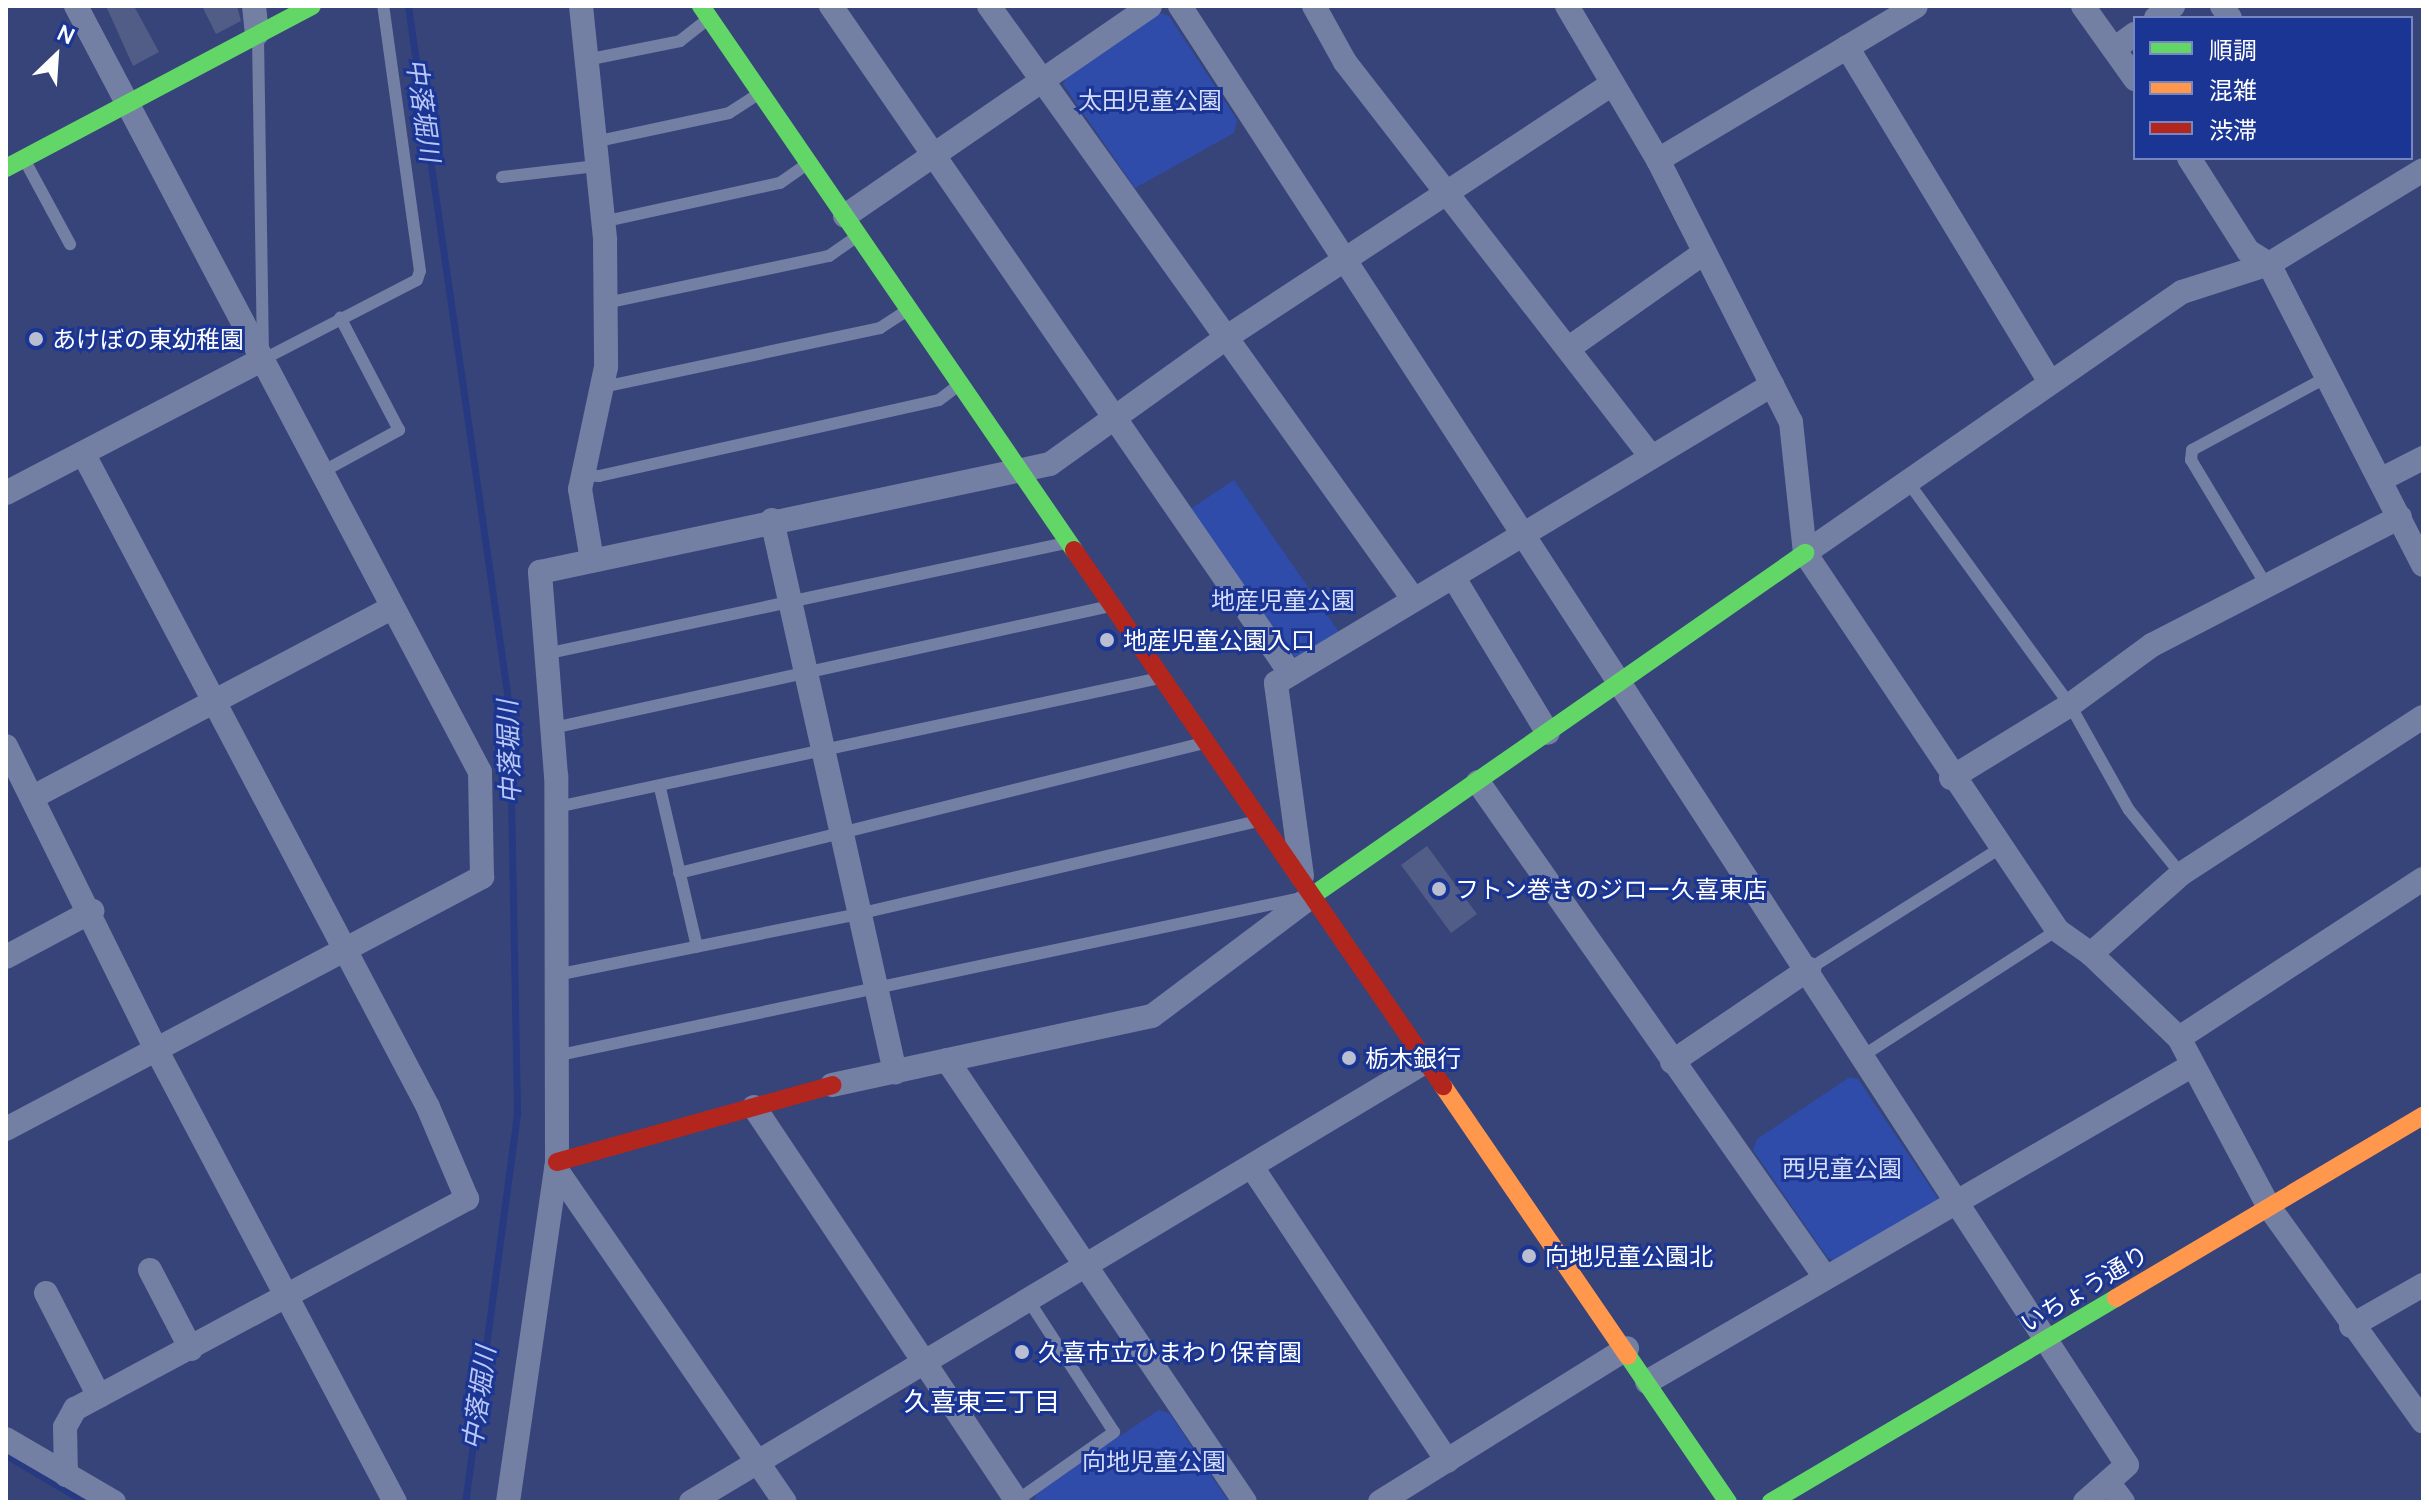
<!DOCTYPE html>
<html>
<head>
<meta charset="utf-8">
<style>
	body { margin:0 }
	#map { position:relative; width:2429px; height:1508px; overflow:hidden; background:#364479; font-family:Manrope,"Noto Sans JP",sans-serif }
	div>[style] { position:absolute }
	.green>* { inset:0; background:#2f4caa }
	.stream>* { height:7px; margin:-3.5px; padding:0 3.5px; transform-origin:3.5px; border-radius:3.5px; background:#273a81 }
	.building>* { inset:0; background:#515d87 }
	.lane>* { height:12px; margin:-6px; padding:0 6px; transform-origin:6px; border-radius:6px; background:#747fa4 }
	.street>* { height:24px; margin:-12px; padding:0 12px; transform-origin:12px; border-radius:12px; background:#747fa4 }
	.fast>* { height:18px; margin:-9px; padding:0 9px; transform-origin:9px; border-radius:9px; background:#63d668 }
	.slow>* { height:18px; margin:-9px; padding:0 9px; transform-origin:9px; border-radius:9px; background:#ff974d }
	.jam>* { height:18px; margin:-9px; padding:0 9px; transform-origin:9px; border-radius:9px; background:#b3261e }
	.dots>* { width:22px; height:22px; translate:-50% -50%; box-sizing:border-box; border:4px solid #1b3594; border-radius:50% }
	span { translate:-50% -50%; white-space:nowrap; text-align:center; line-height:1.15; -webkit-text-stroke:6px #1b3594; paint-order:stroke }
	.park-label { font-size:24px; color:#d3dcfb }
	.poi-label { font-size:24px; color:#fff }
	.left { translate:0 -50%; text-align:left }
	.street-label { font-size:24px; color:#fff }
	.water-label { font-size:26px; color:#b9c7f6; font-style:italic }
	.neighbourhood-label { font-size:26px; color:#fff }
	.frame { position:absolute; inset:0; border:8px solid #fff; pointer-events:none }
	.legend { position:absolute; left:2133px; top:16px; width:280px; height:144px; box-sizing:border-box; background:#1b3594; border:2px solid #7686bf; margin:0; padding:10px 14px; list-style:none; font-size:24px; color:#fff }
	.legend li { display:flex; align-items:center; gap:16px; height:40px }
	.legend b { width:40px; border:2px solid #7686bf }
	.north { position:absolute; left:16px; top:16px; width:80px; height:80px; -webkit-text-stroke:6px #1b3594; paint-order:stroke; rotate:25deg; font-size:22px; font-weight:700; line-height:32px; text-align:center; color:#fff }
	.north::after { content:''; display:block; margin:auto; width:28px; height:36px; background:#fff; clip-path:polygon(50% 0,100% 100%,50% 72%,0 100%) }
</style>
</head>
<body>
<div id="map">
	<div class="green">
		<i style="clip-path:polygon(1160px 13px,1169px 16px,1237px 120px,1234px 133px,1135px 188px,1063px 84px,1068px 74px)"></i>
		<i style="clip-path:polygon(1234px 480px,1341px 635px,1297px 660px,1189px 510px)"></i>
		<i style="clip-path:polygon(1850px 1077px,1858px 1079px,1939px 1200px,1836px 1262px,1827px 1257px,1753px 1150px,1757px 1139px)"></i>
		<i style="clip-path:polygon(1159px 1410px,1170px 1414px,1229px 1502px,1034px 1502px,1037px 1491px)"></i>
	</div>
	<div class="stream">
		<i style="left:408px;top:6px;width:693px;rotate:81.79deg"></i>
		<i style="left:507px;top:692px;width:105px;rotate:87.8deg"></i>
		<i style="left:511px;top:797px;width:317px;rotate:88.9deg"></i>
		<i style="left:517px;top:1114px;width:391px;rotate:97.6deg"></i>
		<i style="left:6px;top:1455px;width:92px;rotate:30.7deg"></i>
	</div>
	<div class="building">
		<i style="clip-path:polygon(106px 6px,134px 6px,159px 52px,133px 66px)"></i>
		<i style="clip-path:polygon(202px 6px,237px 6px,241px 21px,216px 34px)"></i>
		<i style="clip-path:polygon(1427px 846px,1477px 914px,1451px 933px,1401px 865px)"></i>
	</div>
	<div class="lane">
		<i style="left:258px;top:37px;width:313px;rotate:89.1deg"></i>
		<i style="left:586px;top:60px;width:96px;rotate:-11.4deg"></i>
		<i style="left:680px;top:41px;width:34px;rotate:-38deg"></i>
		<i style="left:594px;top:142px;width:138px;rotate:-12.1deg"></i>
		<i style="left:729px;top:113px;width:35px;rotate:-33deg"></i>
		<i style="left:24px;top:159px;width:97px;rotate:61.6deg"></i>
		<i style="left:502px;top:177px;width:95px;rotate:-6.7deg"></i>
		<i style="left:602px;top:222px;width:182px;rotate:-12.4deg"></i>
		<i style="left:780px;top:183px;width:32px;rotate:-35deg"></i>
		<i style="left:606px;top:303px;width:228px;rotate:-11.9deg"></i>
		<i style="left:829px;top:256px;width:33px;rotate:-35deg"></i>
		<i style="left:262px;top:360px;width:174px;rotate:-27.3deg"></i>
		<i style="left:417px;top:280px;width:9px;rotate:-72deg"></i>
		<i style="left:420px;top:271px;width:268px;rotate:-97.9deg"></i>
		<i style="left:603px;top:387px;width:283px;rotate:-12deg"></i>
		<i style="left:880px;top:328px;width:33px;rotate:-33deg"></i>
		<i style="left:322px;top:472px;width:88px;rotate:-28.6deg"></i>
		<i style="left:399px;top:430px;width:127px;rotate:-117.6deg"></i>
		<i style="left:580px;top:475px;width:19px;rotate:3deg"></i>
		<i style="left:599px;top:476px;width:348px;rotate:-12.6deg"></i>
		<i style="left:939px;top:400px;width:26px;rotate:-37deg"></i>
		<i style="left:1908px;top:482px;width:276px;rotate:54deg"></i>
		<i style="left:2070px;top:705px;width:120px;rotate:60.7deg"></i>
		<i style="left:2129px;top:810px;width:82px;rotate:50.9deg"></i>
		<i style="left:2268px;top:588px;width:149px;rotate:-121deg"></i>
		<i style="left:2191px;top:460px;width:10px;rotate:-84deg"></i>
		<i style="left:2192px;top:450px;width:151px;rotate:-28.4deg"></i>
		<i style="left:545px;top:654px;width:533px;rotate:-12.03deg"></i>
		<i style="left:553px;top:728px;width:570px;rotate:-12.35deg"></i>
		<i style="left:660px;top:788px;width:163px;rotate:76.9deg"></i>
		<i style="left:557px;top:807px;width:617px;rotate:-12.08deg"></i>
		<i style="left:679px;top:873px;width:541px;rotate:-13.91deg"></i>
		<i style="left:1809px;top:969px;width:225px;rotate:-32.3deg"></i>
		<i style="left:561px;top:974px;width:303px;rotate:-11.4deg"></i>
		<i style="left:858px;top:914px;width:410px;rotate:-13.1deg"></i>
		<i style="left:560px;top:1055px;width:757px;rotate:-11.96deg"></i>
		<i style="left:1864px;top:1055px;width:230px;rotate:-32.9deg"></i>
		<i style="left:1016px;top:1501px;width:120px;rotate:-35.1deg"></i>
		<i style="left:1114px;top:1432px;width:156px;rotate:-123deg"></i>
	</div>
	<div class="street">
		<i style="left:254px;top:6px;width:28px;rotate:84deg"></i>
		<i style="left:581px;top:6px;width:235px;rotate:84.1deg"></i>
		<i style="left:605px;top:240px;width:127px;rotate:89.5deg"></i>
		<i style="left:606px;top:367px;width:125px;rotate:102deg"></i>
		<i style="left:580px;top:489px;width:72px;rotate:80.4deg"></i>
		<i style="left:831px;top:6px;width:811px;rotate:55.45deg"></i>
		<i style="left:989px;top:6px;width:727px;rotate:54.41deg"></i>
		<i style="left:1180px;top:6px;width:1739px;rotate:57.01deg"></i>
		<i style="left:2127px;top:1465px;width:56px;rotate:138.6deg"></i>
		<i style="left:1314px;top:6px;width:64px;rotate:61deg"></i>
		<i style="left:1345px;top:62px;width:500px;rotate:52.2deg"></i>
		<i style="left:1567px;top:6px;width:179px;rotate:59.4deg"></i>
		<i style="left:1658px;top:160px;width:294px;rotate:63.1deg"></i>
		<i style="left:1791px;top:422px;width:132px;rotate:83.9deg"></i>
		<i style="left:1805px;top:553px;width:453px;rotate:56.2deg"></i>
		<i style="left:2057px;top:930px;width:42px;rotate:35.2deg"></i>
		<i style="left:2091px;top:954px;width:122px;rotate:43.7deg"></i>
		<i style="left:2179px;top:1038px;width:191px;rotate:62deg"></i>
		<i style="left:2269px;top:1207px;width:264px;rotate:54.3deg"></i>
		<i style="left:2083px;top:6px;width:90px;rotate:54.5deg"></i>
		<i style="left:2222px;top:6px;width:14px;rotate:56deg"></i>
		<i style="left:2156px;top:18px;width:21px;rotate:-35deg"></i>
		<i style="left:1847px;top:47px;width:392px;rotate:58.8deg"></i>
		<i style="left:2114px;top:49px;width:26px;rotate:-36deg"></i>
		<i style="left:2189px;top:158px;width:110px;rotate:57.6deg"></i>
		<i style="left:2248px;top:251px;width:25px;rotate:32deg"></i>
		<i style="left:2269px;top:264px;width:338px;rotate:62.9deg"></i>
		<i style="left:1658px;top:160px;width:300px;rotate:-30.8deg"></i>
		<i style="left:845px;top:216px;width:370px;rotate:-34.5deg"></i>
		<i style="left:1569px;top:348px;width:166px;rotate:-35.2deg"></i>
		<i style="left:2380px;top:480px;width:48px;rotate:-27.1deg"></i>
		<i style="left:6px;top:493px;width:288px;rotate:-27.5deg"></i>
		<i style="left:772px;top:520px;width:566px;rotate:77.44deg"></i>
		<i style="left:1805px;top:553px;width:459px;rotate:-34.7deg"></i>
		<i style="left:2182px;top:292px;width:91px;rotate:-17.8deg"></i>
		<i style="left:2269px;top:264px;width:180px;rotate:-31.4deg"></i>
		<i style="left:1454px;top:578px;width:181px;rotate:58.8deg"></i>
		<i style="left:6px;top:746px;width:338px;rotate:63.7deg"></i>
		<i style="left:156px;top:1049px;width:512px;rotate:62.18deg"></i>
		<i style="left:1951px;top:778px;width:140px;rotate:-31.5deg"></i>
		<i style="left:2070px;top:705px;width:102px;rotate:-36.2deg"></i>
		<i style="left:2152px;top:645px;width:279px;rotate:-27.3deg"></i>
		<i style="left:1478px;top:782px;width:605px;rotate:54.97deg"></i>
		<i style="left:33px;top:797px;width:405px;rotate:-27.8deg"></i>
		<i style="left:1302px;top:876px;width:195px;rotate:-97.7deg"></i>
		<i style="left:1276px;top:683px;width:579px;rotate:-31deg"></i>
		<i style="left:2091px;top:954px;width:120px;rotate:-41.6deg"></i>
		<i style="left:2181px;top:874px;width:288px;rotate:-33deg"></i>
		<i style="left:6px;top:957px;width:98px;rotate:-28.1deg"></i>
		<i style="left:2179px;top:1038px;width:291px;rotate:-33.1deg"></i>
		<i style="left:947px;top:1060px;width:533px;rotate:56.01deg"></i>
		<i style="left:1672px;top:1062px;width:166px;rotate:-34.2deg"></i>
		<i style="left:832px;top:1085px;width:327px;rotate:-12.2deg"></i>
		<i style="left:1152px;top:1016px;width:200px;rotate:-36.9deg"></i>
		<i style="left:754px;top:1107px;width:475px;rotate:56.3deg"></i>
		<i style="left:6px;top:1129px;width:539px;rotate:-27.9deg"></i>
		<i style="left:482px;top:877px;width:105px;rotate:-91.1deg"></i>
		<i style="left:480px;top:772px;width:866px;rotate:-117.81deg"></i>
		<i style="left:1252px;top:1167px;width:353px;rotate:56.4deg"></i>
		<i style="left:556px;top:1169px;width:404px;rotate:55.5deg"></i>
		<i style="left:150px;top:1270px;width:89px;rotate:62.6deg"></i>
		<i style="left:46px;top:1293px;width:116px;rotate:62.8deg"></i>
		<i style="left:2351px;top:1326px;width:83px;rotate:-29.7deg"></i>
		<i style="left:1647px;top:1382px;width:629px;rotate:-30.15deg"></i>
		<i style="left:6px;top:1439px;width:125px;rotate:30.3deg"></i>
		<i style="left:66px;top:1475px;width:48px;rotate:-91.2deg"></i>
		<i style="left:65px;top:1427px;width:21px;rotate:-61deg"></i>
		<i style="left:75px;top:1409px;width:445px;rotate:-28.2deg"></i>
		<i style="left:467px;top:1199px;width:100px;rotate:-113deg"></i>
		<i style="left:428px;top:1107px;width:739px;rotate:-117.81deg"></i>
		<i style="left:2108px;top:1482px;width:25px;rotate:53deg"></i>
		<i style="left:508px;top:1502px;width:344px;rotate:-81.8deg"></i>
		<i style="left:557px;top:1162px;width:386px;rotate:-90.1deg"></i>
		<i style="left:556px;top:776px;width:205px;rotate:-94.5deg"></i>
		<i style="left:540px;top:572px;width:521px;rotate:-11.96deg"></i>
		<i style="left:1050px;top:464px;width:221px;rotate:-35.6deg"></i>
		<i style="left:1230px;top:335px;width:456px;rotate:-33.3deg"></i>
		<i style="left:691px;top:1502px;width:859px;rotate:-30.95deg"></i>
		<i style="left:1380px;top:1502px;width:291px;rotate:-31.9deg"></i>
	</div>
	<div class="fast">
		<i style="left:701px;top:6px;width:660px;rotate:55.56deg"></i>
		<i style="left:6px;top:168px;width:346px;rotate:-27.9deg"></i>
		<i style="left:1312px;top:896px;width:601px;rotate:-34.83deg"></i>
		<i style="left:1628px;top:1356px;width:177px;rotate:55.6deg"></i>
		<i style="left:1771px;top:1502px;width:401px;rotate:-30.6deg"></i>
	</div>
	<div class="slow">
		<i style="left:1443px;top:1086px;width:327px;rotate:55.6deg"></i>
		<i style="left:2116px;top:1298px;width:357px;rotate:-30.7deg"></i>
	</div>
	<div class="jam">
		<i style="left:1074px;top:550px;width:651px;rotate:55.46deg"></i>
		<i style="left:557px;top:1162px;width:286px;rotate:-15.6deg"></i>
	</div>
	<div class="dots">
		<i style="left:36px;top:339px;background:#b9bed0"></i>
		<i style="left:1107px;top:640px;background:#b9bed0"></i>
		<i style="left:1439px;top:889px;background:#b9bed0"></i>
		<i style="left:1349px;top:1058px;background:#b9bed0"></i>
		<i style="left:1529px;top:1256px;background:#b9bed0"></i>
		<i style="left:1022px;top:1352px;background:#b9bed0"></i>
	</div>
	<div class="park-label">
		<span style="left:1150px;top:100px">太田児童公園</span>
		<span style="left:1283px;top:600px">地産児童公園</span>
		<span style="left:1842px;top:1168px">西児童公園</span>
		<span style="left:1154px;top:1461px">向地児童公園</span>
	</div>
	<div class="poi-label">
		<span class="left" style="left:52px;top:339px">あけぼの東幼稚園</span>
		<span class="left" style="left:1123px;top:640px">地産児童公園入口</span>
		<span class="left" style="left:1455px;top:889px">フトン巻きのジロー久喜東店</span>
		<span class="left" style="left:1365px;top:1058px">栃木銀行</span>
		<span class="left" style="left:1545px;top:1256px">向地児童公園北</span>
		<span class="left" style="left:1038px;top:1352px">久喜市立ひまわり保育園</span>
	</div>
	<div class="street-label">
		<span style="left:2084px;top:1288px;rotate:-31deg">いちょう通り</span>
	</div>
	<div class="water-label">
		<span style="left:423px;top:110px;rotate:82deg">中落堀川</span>
		<span style="left:509px;top:752px;rotate:-92deg">中落堀川</span>
		<span style="left:479px;top:1398px;rotate:-82deg">中落堀川</span>
	</div>
	<div class="neighbourhood-label">
		<span style="left:982px;top:1402px">久喜東三丁目</span>
	</div>
	<div class="frame"></div>
	<ul class="legend">
	<li><b style="height:10px;background:#63d668"></b>順調</li>
	<li><b style="height:10px;background:#ff974d"></b>混雑</li>
	<li><b style="height:10px;background:#b3261e"></b>渋滞</li>
	</ul>
	<div class="north">N</div>
</div>
</body>
</html>
